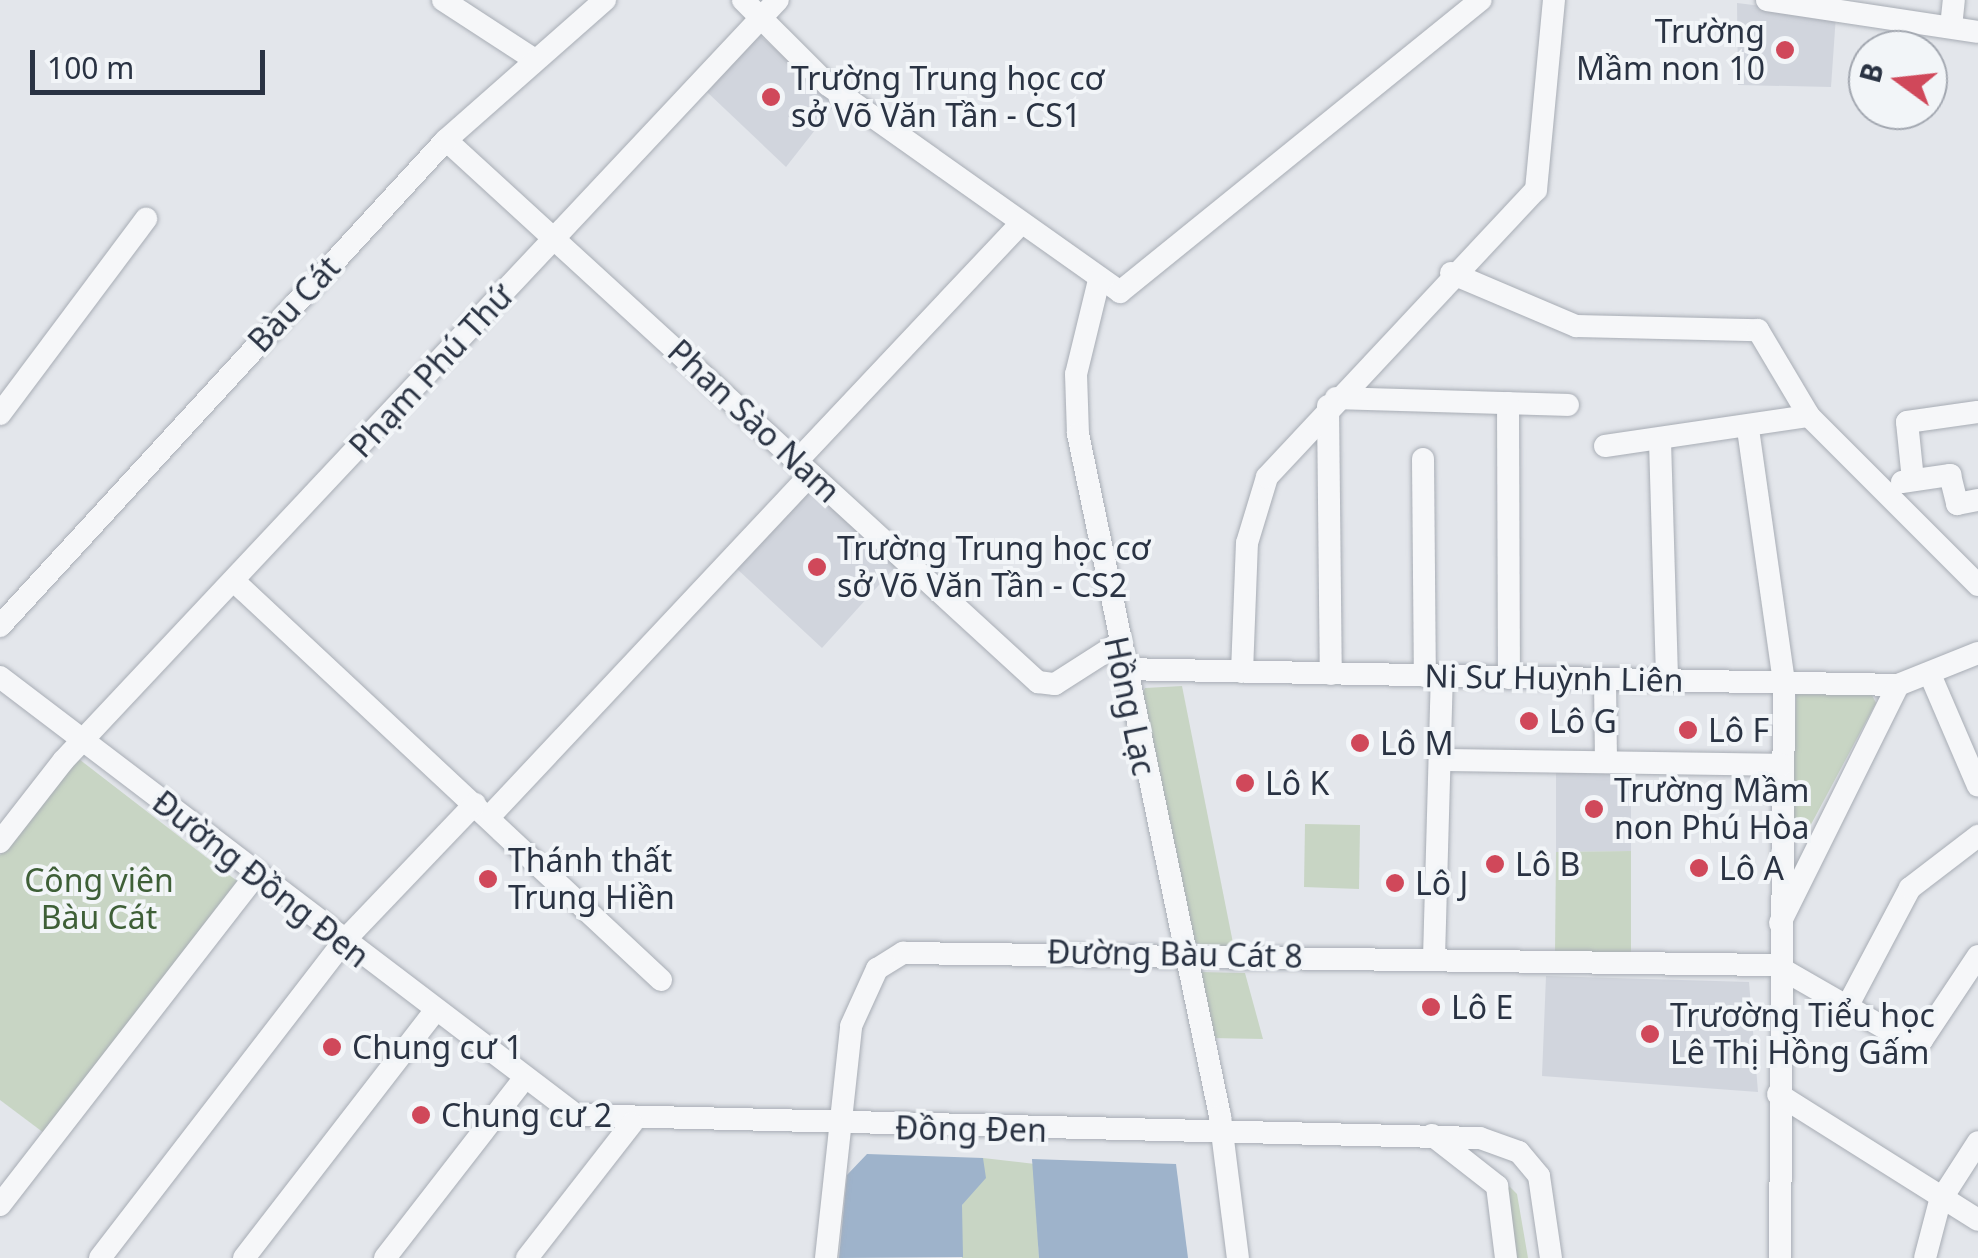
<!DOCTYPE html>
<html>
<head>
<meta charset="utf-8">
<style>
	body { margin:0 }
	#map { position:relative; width:1978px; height:1258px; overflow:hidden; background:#e3e6eb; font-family:"Noto Sans",sans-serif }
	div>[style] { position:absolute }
	.built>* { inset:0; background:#d1d5dd }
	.green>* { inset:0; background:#c8d5c4 }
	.water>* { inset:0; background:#9eb3cb }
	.roads { filter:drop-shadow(0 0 2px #a8adb5) drop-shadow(0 0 2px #a8adb5) }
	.minor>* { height:22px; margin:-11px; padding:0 11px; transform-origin:11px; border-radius:11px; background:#f6f7f9 }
	.dots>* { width:28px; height:28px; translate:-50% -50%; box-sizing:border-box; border:5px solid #f2f5f8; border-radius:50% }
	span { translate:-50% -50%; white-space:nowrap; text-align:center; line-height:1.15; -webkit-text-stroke:8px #f2f5f8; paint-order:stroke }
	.poi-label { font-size:32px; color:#2a3343 }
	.right { translate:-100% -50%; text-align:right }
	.left { translate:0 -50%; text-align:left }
	.street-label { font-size:32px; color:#2a3343 }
	.park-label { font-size:32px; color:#3e5f37 }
	.north { position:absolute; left:1848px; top:30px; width:100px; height:100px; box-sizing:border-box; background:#f2f5f8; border:2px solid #a2a7b0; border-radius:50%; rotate:285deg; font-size:28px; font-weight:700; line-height:40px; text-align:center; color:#2a3343 }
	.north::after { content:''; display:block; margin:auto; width:35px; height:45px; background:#d0485a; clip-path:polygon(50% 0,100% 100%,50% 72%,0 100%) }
	.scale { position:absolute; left:30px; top:50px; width:235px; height:45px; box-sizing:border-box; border:5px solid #2a3343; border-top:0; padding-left:12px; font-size:30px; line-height:35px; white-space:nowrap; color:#2a3343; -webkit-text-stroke:8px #f2f5f8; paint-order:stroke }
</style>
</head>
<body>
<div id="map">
	<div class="built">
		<i style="clip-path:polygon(1737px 3px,1836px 15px,1831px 87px,1738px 85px)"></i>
		<i style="clip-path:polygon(759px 35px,837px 102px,786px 167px,707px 92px)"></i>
		<i style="clip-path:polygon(811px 486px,897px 565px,822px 648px,736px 568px)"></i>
		<i style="clip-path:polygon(1556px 767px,1631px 767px,1631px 851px,1556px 852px)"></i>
		<i style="clip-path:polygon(1546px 976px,1749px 982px,1758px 1092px,1542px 1076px)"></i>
	</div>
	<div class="green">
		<i style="clip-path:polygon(1182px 686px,1234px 948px,1187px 942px,1140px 699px,1145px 688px)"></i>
		<i style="clip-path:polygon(1796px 694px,1872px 695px,1876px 703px,1808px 830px,1792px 822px)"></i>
		<i style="clip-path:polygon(75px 756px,237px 881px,44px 1133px,0 1100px,0 855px)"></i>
		<i style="clip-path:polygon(1305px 824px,1360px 825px,1359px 889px,1304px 887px)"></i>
		<i style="clip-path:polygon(1631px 851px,1631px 953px,1555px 953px,1556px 852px)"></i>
		<i style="clip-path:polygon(1200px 972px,1245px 973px,1263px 1039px,1211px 1038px)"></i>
		<i style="clip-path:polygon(983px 1158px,1035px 1164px,1039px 1258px,962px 1258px,962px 1205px)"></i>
		<i style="clip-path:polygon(1488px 1165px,1517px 1194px,1528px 1258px,1516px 1258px,1509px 1193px)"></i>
	</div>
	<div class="water">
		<i style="clip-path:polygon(867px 1154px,983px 1158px,986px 1178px,962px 1205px,963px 1257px,839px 1258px,847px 1175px)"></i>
		<i style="clip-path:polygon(1032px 1159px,1176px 1164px,1188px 1258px,1039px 1258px)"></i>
	</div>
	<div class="roads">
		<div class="minor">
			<i style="left:443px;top:0;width:106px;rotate:33.1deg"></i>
			<i style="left:743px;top:0;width:120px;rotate:45deg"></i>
			<i style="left:828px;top:85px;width:358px;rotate:35.3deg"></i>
			<i style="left:1120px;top:292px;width:464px;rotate:-39deg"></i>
			<i style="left:1767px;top:0;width:213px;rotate:8.6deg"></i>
			<i style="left:1951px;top:27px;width:27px;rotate:-84deg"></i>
			<i style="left:446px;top:140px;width:803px;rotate:42.48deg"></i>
			<i style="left:1038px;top:682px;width:17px;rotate:7deg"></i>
			<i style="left:1055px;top:684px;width:72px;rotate:-32.6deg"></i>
			<i style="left:1451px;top:273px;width:136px;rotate:23deg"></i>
			<i style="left:1576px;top:326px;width:182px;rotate:1.3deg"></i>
			<i style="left:1758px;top:330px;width:100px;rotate:59.3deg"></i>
			<i style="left:1809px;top:416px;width:239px;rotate:45deg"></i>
			<i style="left:1099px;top:280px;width:97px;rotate:103.7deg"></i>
			<i style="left:1076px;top:374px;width:60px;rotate:88.1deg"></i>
			<i style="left:1078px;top:434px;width:697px;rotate:78.24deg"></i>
			<i style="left:1220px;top:1116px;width:143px;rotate:82.8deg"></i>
			<i style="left:1336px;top:398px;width:232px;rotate:1.7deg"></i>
			<i style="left:1508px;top:403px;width:275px;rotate:89.8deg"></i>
			<i style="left:1328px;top:406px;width:268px;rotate:89.4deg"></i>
			<i style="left:0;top:414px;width:244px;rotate:-53.2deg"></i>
			<i style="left:1748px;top:429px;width:257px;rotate:81.9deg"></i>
			<i style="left:1784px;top:683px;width:575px;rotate:90.4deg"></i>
			<i style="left:1660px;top:441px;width:240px;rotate:88.3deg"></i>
			<i style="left:1605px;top:446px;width:206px;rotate:-8.4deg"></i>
			<i style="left:1423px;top:459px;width:217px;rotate:89.5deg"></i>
			<i style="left:797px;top:461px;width:325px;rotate:-46.7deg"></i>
			<i style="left:1913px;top:480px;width:58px;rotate:-95.9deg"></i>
			<i style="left:1907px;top:422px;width:71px;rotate:-8.1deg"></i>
			<i style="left:1902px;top:482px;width:49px;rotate:-8.3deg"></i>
			<i style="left:1950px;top:475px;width:30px;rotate:76deg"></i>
			<i style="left:1957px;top:504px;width:21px;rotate:-11deg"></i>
			<i style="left:235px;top:582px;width:583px;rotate:43.05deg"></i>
			<i style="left:0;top:626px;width:660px;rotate:-47.46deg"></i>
			<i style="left:446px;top:140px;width:212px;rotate:-41.4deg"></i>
			<i style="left:1122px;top:669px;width:776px;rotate:1.18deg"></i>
			<i style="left:1898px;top:685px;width:86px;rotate:-21.8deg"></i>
			<i style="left:1242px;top:672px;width:129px;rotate:-87.8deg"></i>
			<i style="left:1247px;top:543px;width:69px;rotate:-73.1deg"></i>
			<i style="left:1267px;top:477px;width:393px;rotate:-46.9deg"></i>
			<i style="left:1536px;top:190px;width:191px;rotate:-84.6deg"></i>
			<i style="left:0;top:677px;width:724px;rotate:37.25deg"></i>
			<i style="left:576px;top:1115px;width:904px;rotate:1.46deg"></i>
			<i style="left:1480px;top:1138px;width:41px;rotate:19.7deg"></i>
			<i style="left:1519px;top:1152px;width:31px;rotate:50deg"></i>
			<i style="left:1539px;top:1176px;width:83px;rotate:81.7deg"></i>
			<i style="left:1932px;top:679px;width:116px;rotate:66.7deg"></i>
			<i style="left:1605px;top:680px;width:81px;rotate:89.3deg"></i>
			<i style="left:1440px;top:760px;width:342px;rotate:0.8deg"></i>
			<i style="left:489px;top:817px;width:470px;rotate:-46.8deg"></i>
			<i style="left:0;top:842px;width:103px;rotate:-52.1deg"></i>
			<i style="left:63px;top:761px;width:1044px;rotate:-46.79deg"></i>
			<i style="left:1780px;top:923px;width:266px;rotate:-63.6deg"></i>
			<i style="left:1434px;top:958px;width:282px;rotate:-88.4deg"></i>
			<i style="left:1848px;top:1005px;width:132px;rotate:-62.1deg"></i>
			<i style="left:1910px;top:888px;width:86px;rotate:-37.4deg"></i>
			<i style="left:1778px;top:1094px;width:236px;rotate:32.2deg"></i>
			<i style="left:1432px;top:1135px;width:83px;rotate:38.1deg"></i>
			<i style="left:1497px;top:1186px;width:73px;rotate:82.9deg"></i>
			<i style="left:0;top:1205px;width:418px;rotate:-52.2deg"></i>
			<i style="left:100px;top:1258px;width:399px;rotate:-52.4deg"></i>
			<i style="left:343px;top:942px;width:191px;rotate:-46.3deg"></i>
			<i style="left:244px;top:1258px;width:311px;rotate:-52.3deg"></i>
			<i style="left:385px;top:1258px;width:225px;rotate:-52.2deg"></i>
			<i style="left:527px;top:1258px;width:171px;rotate:-52.1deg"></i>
			<i style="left:826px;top:1258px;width:233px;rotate:-83.8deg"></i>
			<i style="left:851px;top:1026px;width:63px;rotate:-65.5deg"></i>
			<i style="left:877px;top:969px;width:31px;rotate:-32deg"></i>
			<i style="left:903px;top:953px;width:872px;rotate:0.79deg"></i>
			<i style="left:1775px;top:965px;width:152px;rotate:29.9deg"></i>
			<i style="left:1907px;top:1041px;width:15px;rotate:-4deg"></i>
			<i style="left:1922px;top:1040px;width:101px;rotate:-56.3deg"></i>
			<i style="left:1925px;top:1258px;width:59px;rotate:-75.3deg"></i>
			<i style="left:1940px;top:1201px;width:70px;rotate:-57.2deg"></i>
		</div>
	</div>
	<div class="dots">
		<i style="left:1785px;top:50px;background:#d0485a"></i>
		<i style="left:771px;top:97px;background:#d0485a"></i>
		<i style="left:817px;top:567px;background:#d0485a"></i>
		<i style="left:1529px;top:721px;background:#d0485a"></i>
		<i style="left:1688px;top:730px;background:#d0485a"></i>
		<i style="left:1360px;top:743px;background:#d0485a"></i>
		<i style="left:1245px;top:783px;background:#d0485a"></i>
		<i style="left:1594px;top:809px;background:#d0485a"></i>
		<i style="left:1495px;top:864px;background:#d0485a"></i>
		<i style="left:1699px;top:868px;background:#d0485a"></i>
		<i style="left:488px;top:879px;background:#d0485a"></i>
		<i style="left:1395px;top:883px;background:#d0485a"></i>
		<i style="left:1431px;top:1007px;background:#d0485a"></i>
		<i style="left:1650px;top:1034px;background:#d0485a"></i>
		<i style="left:332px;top:1047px;background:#d0485a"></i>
		<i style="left:421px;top:1115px;background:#d0485a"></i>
	</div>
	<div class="poi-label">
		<span class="right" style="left:1765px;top:50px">Trường<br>Mầm non 10</span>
		<span class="left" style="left:791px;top:97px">Trường Trung học cơ<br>sở Võ Văn Tần - CS1</span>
		<span class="left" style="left:837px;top:567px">Trường Trung học cơ<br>sở Võ Văn Tần - CS2</span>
		<span class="left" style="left:1549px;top:721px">Lô G</span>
		<span class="left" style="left:1708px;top:730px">Lô F</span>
		<span class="left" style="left:1380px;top:743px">Lô M</span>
		<span class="left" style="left:1265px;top:783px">Lô K</span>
		<span class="left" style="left:1614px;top:809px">Trường Mầm<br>non Phú Hòa</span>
		<span class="left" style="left:508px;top:879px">Thánh thất<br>Trung Hiền</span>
		<span class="left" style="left:1515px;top:864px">Lô B</span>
		<span class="left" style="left:1719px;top:868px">Lô A</span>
		<span class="left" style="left:1415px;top:883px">Lô J</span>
		<span class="left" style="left:1451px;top:1007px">Lô E</span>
		<span class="left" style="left:1670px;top:1034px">Trươờng Tiểu học<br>Lê Thị Hồng Gấm</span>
		<span class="left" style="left:352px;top:1047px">Chung cư 1</span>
		<span class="left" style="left:441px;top:1115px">Chung cư 2</span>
	</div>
	<div class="street-label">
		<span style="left:294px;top:304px;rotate:-47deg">Bàu Cát</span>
		<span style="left:431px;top:371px;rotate:-47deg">Phạm Phú Thứ</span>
		<span style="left:754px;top:421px;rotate:43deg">Phan Sào Nam</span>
		<span style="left:1554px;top:678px;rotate:1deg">Ni Sư Huỳnh Liên</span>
		<span style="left:1130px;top:706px;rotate:78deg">Hồng Lạc</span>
		<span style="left:261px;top:879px;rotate:38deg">Đường Đồng Đen</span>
		<span style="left:1175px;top:954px;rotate:1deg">Đường Bàu Cát 8</span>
		<span style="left:971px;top:1129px;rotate:1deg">Đồng Đen</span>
	</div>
	<div class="park-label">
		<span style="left:99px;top:899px">Công viên<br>Bàu Cát</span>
	</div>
	<div class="north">B</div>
	<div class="scale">100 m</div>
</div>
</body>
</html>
